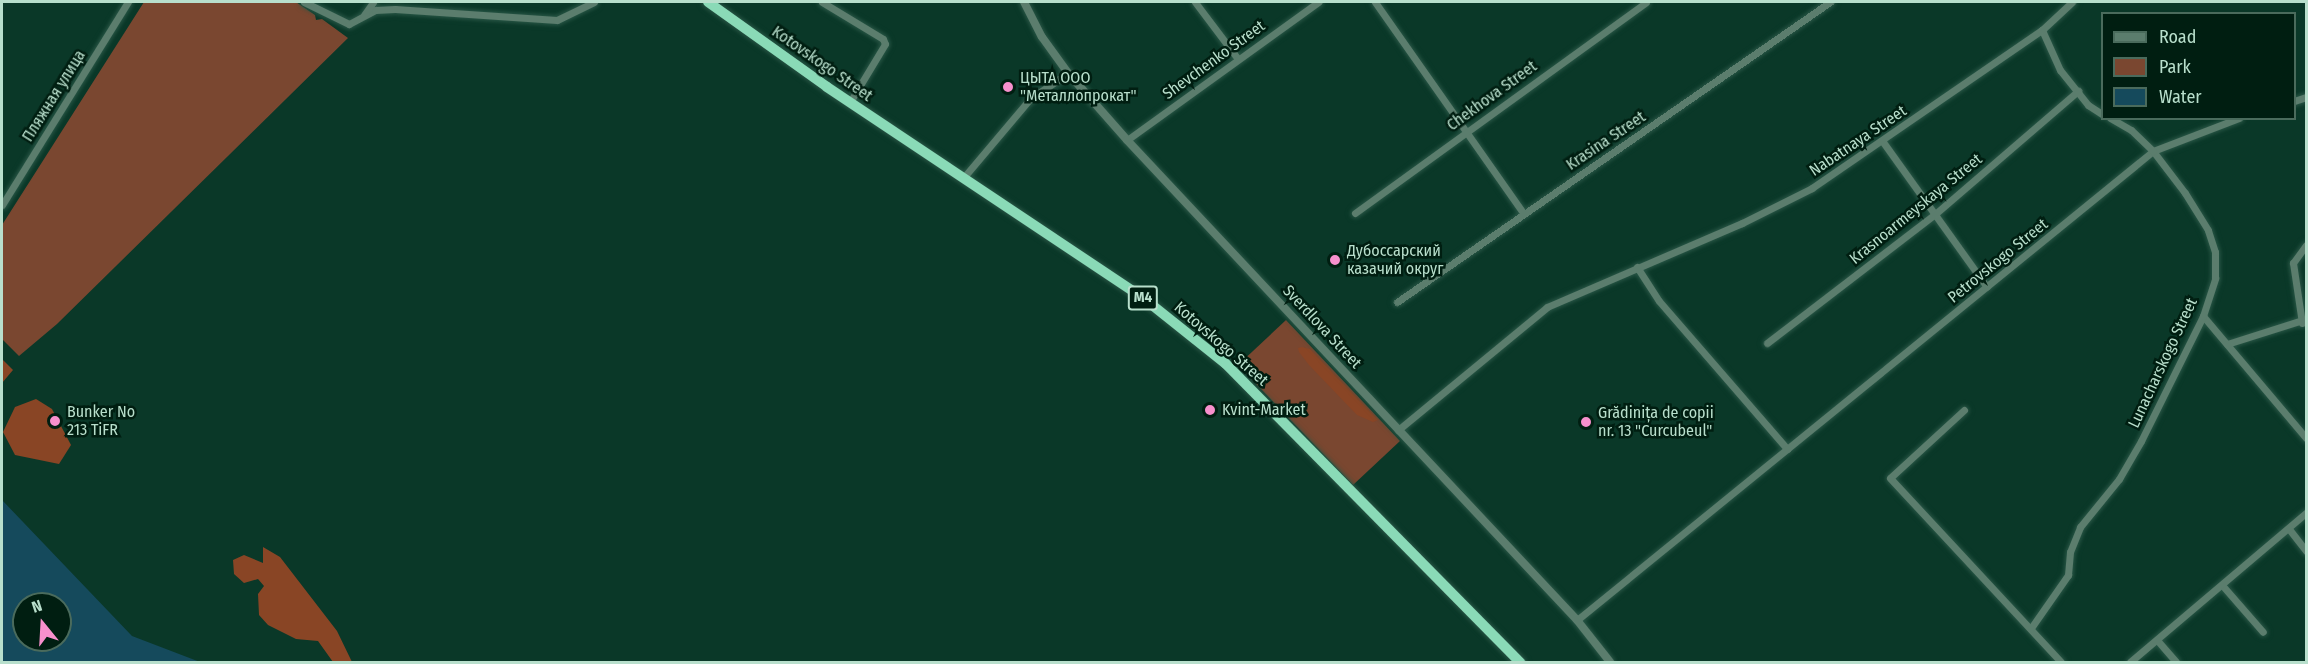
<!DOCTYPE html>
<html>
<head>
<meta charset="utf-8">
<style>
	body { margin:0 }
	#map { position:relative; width:2308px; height:664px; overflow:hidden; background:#0a3828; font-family:"Fira Sans Condensed",sans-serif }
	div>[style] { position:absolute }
	.green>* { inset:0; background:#7a4730 }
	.forest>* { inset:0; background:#894525 }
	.water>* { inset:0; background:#154a5c }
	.roads { filter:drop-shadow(0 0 2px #295646) drop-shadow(0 0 2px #295646) }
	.minor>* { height:7px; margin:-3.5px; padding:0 3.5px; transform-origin:3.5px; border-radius:3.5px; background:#5b7d6d }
	.tertiary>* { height:8px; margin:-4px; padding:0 4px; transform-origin:4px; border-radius:4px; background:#5b7d6d }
	.trunk>* { height:10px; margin:-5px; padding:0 5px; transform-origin:5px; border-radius:5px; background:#8adab7 }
	.dots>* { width:16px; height:16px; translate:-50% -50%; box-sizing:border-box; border:3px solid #001e11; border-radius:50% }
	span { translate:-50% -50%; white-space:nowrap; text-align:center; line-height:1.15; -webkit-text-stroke:5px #001e11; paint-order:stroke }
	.shield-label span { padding:2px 4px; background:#001e11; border:2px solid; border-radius:4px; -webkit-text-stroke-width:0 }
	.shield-label { font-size:15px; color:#b8dfcc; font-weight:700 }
	.street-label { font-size:16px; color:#b8dfcc }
	.poi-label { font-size:16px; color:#b8dfcc }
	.left { translate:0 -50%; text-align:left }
	.frame { position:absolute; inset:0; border:3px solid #b8dfcc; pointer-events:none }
	.legend { position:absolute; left:2101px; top:12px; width:195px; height:108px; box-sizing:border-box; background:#001e11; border:2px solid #4a6b5c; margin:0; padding:8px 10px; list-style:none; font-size:18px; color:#b8dfcc }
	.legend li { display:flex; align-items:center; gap:12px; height:30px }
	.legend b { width:30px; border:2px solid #4a6b5c }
	.north { position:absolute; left:12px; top:592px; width:60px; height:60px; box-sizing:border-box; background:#001e11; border:2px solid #4a6b5c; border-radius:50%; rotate:342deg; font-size:16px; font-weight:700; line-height:24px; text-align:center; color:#b8dfcc }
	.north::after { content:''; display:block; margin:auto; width:21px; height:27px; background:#f790cd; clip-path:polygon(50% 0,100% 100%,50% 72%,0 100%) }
</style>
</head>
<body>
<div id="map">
	<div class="green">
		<i style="clip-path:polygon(144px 2px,296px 2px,315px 15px,316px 20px,322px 19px,348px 38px,57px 324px,19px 356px,2px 339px,2px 225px)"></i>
		<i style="clip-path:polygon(1286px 320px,1400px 441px,1353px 485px,1238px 365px)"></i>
	</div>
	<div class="forest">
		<i style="clip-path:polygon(1302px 347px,1310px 349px,1378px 420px,1373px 422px,1357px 415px,1309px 365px,1299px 352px,1298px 348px)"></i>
		<i style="clip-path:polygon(2px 359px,13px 370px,2px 383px)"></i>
		<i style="clip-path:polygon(36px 399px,52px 409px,71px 445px,59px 464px,15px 455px,3px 432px,15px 407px)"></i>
		<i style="clip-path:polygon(263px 547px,280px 557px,337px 631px,352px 662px,333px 662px,318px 641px,296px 639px,268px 625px,259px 615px,258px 594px,264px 586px,258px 579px,244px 583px,234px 574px,233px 560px,244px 555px,263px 563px)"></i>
	</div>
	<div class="water">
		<i style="clip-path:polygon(evenodd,2px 500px,132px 636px,200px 662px,2px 662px,2px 500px,24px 604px,60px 604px,60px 640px,24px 640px,24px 604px)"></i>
	</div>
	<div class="roads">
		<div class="minor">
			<i style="left:304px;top:2px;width:50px;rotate:26.1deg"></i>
			<i style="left:349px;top:24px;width:30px;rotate:-28deg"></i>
			<i style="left:375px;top:10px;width:20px;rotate:-3deg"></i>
			<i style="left:395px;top:9px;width:162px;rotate:3.9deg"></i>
			<i style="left:557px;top:20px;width:41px;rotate:-25.9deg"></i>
			<i style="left:822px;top:2px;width:71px;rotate:31.2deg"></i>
			<i style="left:883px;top:39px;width:5px;rotate:68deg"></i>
			<i style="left:885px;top:44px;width:68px;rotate:121.1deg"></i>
			<i style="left:1195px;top:2px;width:71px;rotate:53deg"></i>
			<i style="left:1375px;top:2px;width:259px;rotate:54.9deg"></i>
			<i style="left:364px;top:15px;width:16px;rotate:-55deg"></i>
			<i style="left:2042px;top:30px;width:44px;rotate:65.8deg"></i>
			<i style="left:2060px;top:70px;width:45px;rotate:51.3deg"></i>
			<i style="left:2088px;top:105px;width:17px;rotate:33deg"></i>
			<i style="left:2294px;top:101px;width:13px;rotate:-18deg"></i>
			<i style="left:1127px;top:140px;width:236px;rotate:-35.8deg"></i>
			<i style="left:1883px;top:142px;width:178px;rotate:54.4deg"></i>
			<i style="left:964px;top:177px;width:102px;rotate:-49.8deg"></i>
			<i style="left:1030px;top:99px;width:46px;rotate:-34.4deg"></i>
			<i style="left:2px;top:205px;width:239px;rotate:-58.2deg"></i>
			<i style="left:1355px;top:213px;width:359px;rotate:-35.9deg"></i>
			<i style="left:1637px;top:267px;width:40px;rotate:57.1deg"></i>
			<i style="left:1659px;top:301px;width:196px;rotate:49.1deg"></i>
			<i style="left:1397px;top:302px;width:527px;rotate:-34.72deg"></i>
			<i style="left:2203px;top:316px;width:160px;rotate:49.8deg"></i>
			<i style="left:2302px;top:323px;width:61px;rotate:-98.5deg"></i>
			<i style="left:2293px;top:263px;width:22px;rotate:-54deg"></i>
			<i style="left:1767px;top:343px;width:212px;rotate:-37.5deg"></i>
			<i style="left:1935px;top:214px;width:189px;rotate:-40.7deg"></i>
			<i style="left:2227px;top:344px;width:83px;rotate:-17.6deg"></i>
			<i style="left:1964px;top:410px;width:100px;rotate:137.4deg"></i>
			<i style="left:1890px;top:478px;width:251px;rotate:47.1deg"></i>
			<i style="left:1398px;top:430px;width:193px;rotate:-39.5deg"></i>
			<i style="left:1547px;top:307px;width:212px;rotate:-23.3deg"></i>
			<i style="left:1742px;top:223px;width:78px;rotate:-26.6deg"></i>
			<i style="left:1812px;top:188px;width:279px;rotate:-34.5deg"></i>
			<i style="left:2042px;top:30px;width:41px;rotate:-43deg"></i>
			<i style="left:2289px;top:529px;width:28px;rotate:52deg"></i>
			<i style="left:2222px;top:585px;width:62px;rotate:48.9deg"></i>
			<i style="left:1577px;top:620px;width:743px;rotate:-39.15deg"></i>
			<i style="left:2153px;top:151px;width:92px;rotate:-21deg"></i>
			<i style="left:2031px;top:628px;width:65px;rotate:-55.1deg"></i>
			<i style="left:2068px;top:575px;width:23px;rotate:-85deg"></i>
			<i style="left:2070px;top:552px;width:27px;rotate:-68deg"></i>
			<i style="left:2080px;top:527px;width:62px;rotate:-50.9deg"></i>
			<i style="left:2119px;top:479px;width:44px;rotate:-59.9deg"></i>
			<i style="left:2141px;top:441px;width:140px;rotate:-63.6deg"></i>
			<i style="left:2203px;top:316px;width:40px;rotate:-72deg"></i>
			<i style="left:2215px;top:278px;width:26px;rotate:-90deg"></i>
			<i style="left:2215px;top:252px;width:23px;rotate:-108deg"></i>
			<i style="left:2208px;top:230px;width:44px;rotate:-121.9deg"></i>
			<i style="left:2185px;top:193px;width:53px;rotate:-127.3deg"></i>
			<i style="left:2153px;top:151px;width:30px;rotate:-136deg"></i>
			<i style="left:2131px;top:130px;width:24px;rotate:-150deg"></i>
			<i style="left:2157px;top:640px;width:29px;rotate:49deg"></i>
			<i style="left:2130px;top:662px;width:231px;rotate:-40.3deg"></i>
		</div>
		<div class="tertiary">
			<i style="left:1024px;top:2px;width:39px;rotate:63deg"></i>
			<i style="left:1042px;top:37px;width:44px;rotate:54.2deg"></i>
			<i style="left:1068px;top:73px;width:89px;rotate:48.6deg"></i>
			<i style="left:1127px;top:140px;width:658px;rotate:46.85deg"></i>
			<i style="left:1577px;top:620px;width:53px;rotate:51.8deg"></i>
		</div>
		<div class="trunk">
			<i style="left:708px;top:2px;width:146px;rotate:35.5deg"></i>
			<i style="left:827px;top:87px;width:379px;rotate:33.7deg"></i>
			<i style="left:1142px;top:297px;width:107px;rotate:38.6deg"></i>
			<i style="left:1226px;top:364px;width:419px;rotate:45.4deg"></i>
		</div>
	</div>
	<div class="dots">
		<i style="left:1008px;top:87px;background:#f790cd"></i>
		<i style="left:1335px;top:260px;background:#f790cd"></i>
		<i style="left:1210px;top:410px;background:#f790cd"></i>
		<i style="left:55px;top:421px;background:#f790cd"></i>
		<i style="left:1586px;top:422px;background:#f790cd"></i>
	</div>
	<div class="shield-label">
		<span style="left:1143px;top:298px">M4</span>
	</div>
	<div class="street-label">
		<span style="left:1214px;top:60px;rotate:-36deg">Shevchenko Street</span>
		<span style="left:822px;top:64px;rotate:35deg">Kotovskogo Street</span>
		<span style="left:54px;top:96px;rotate:-58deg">Пляжная улица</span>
		<span style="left:1492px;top:96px;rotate:-36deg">Chekhova Street</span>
		<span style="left:1606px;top:141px;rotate:-34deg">Krasina Street</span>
		<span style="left:1858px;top:141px;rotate:-34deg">Nabatnaya Street</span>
		<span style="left:1916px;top:209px;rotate:-39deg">Krasnoarmeyskaya Street</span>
		<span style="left:1998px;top:261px;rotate:-39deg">Petrovskogo Street</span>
		<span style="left:1322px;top:327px;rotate:47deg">Sverdlova Street</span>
		<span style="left:1221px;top:344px;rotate:41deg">Kotovskogo Street</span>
		<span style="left:2163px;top:363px;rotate:-65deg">Lunacharskogo Street</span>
	</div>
	<div class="poi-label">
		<span class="left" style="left:1020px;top:87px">ЦЫТА ООО<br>"Металлопрокат"</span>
		<span class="left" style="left:1347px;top:260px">Дубоссарский<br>казачий округ</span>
		<span class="left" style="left:1222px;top:410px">Kvint-Market</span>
		<span class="left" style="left:67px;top:421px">Bunker No<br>213 TiFR</span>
		<span class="left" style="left:1598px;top:422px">Grădinița de copii<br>nr. 13 "Curcubeul"</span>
	</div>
	<div class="frame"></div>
	<ul class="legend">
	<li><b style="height:8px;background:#5b7d6d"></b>Road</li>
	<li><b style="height:16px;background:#7a4730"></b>Park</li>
	<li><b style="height:16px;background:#154a5c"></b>Water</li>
	</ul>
	<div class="north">N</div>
</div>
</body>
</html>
